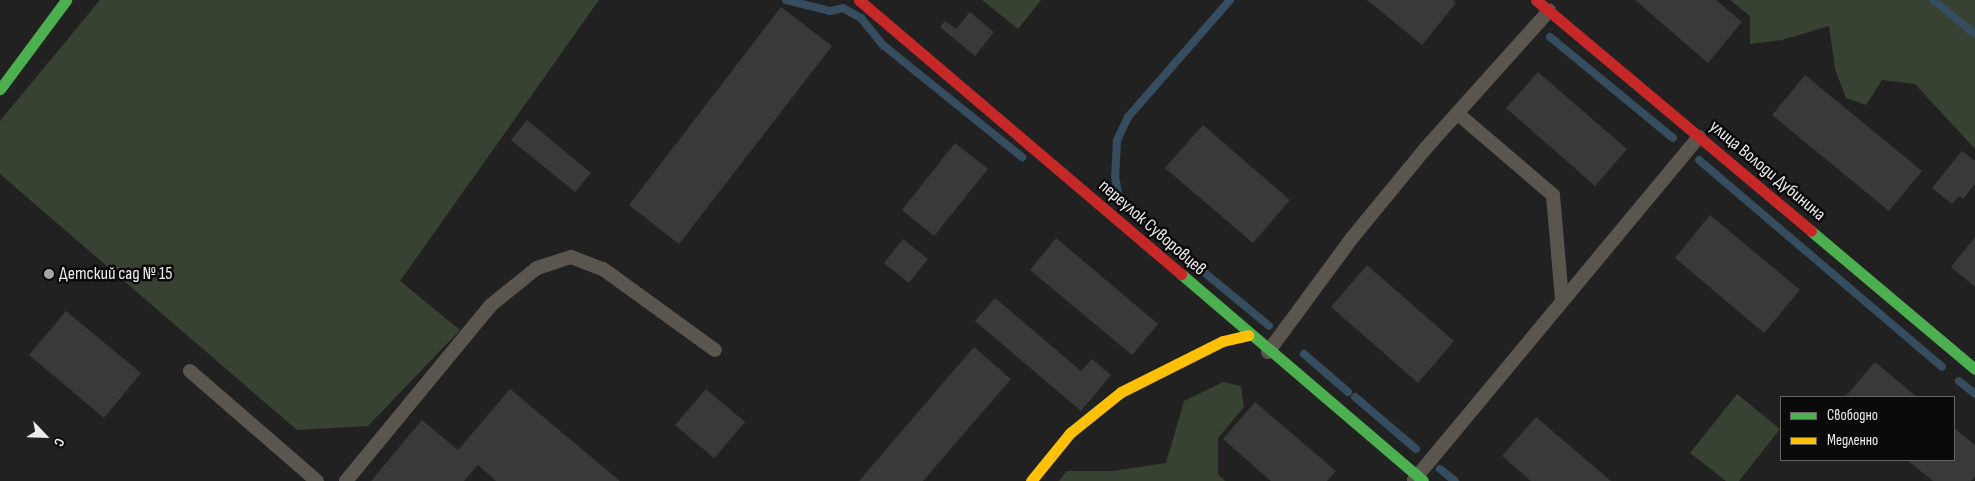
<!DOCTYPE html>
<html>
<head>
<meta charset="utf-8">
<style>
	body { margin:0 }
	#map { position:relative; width:1975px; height:481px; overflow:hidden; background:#222122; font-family:"Sofia Sans Condensed",sans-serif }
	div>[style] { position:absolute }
	.green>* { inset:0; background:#384232 }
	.stream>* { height:8px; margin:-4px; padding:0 4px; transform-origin:4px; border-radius:4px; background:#364d5f }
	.building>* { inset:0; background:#3a3939 }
	.lane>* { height:14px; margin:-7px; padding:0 7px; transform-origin:7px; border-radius:7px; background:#5a554e }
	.fast>* { height:11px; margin:-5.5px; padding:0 5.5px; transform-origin:5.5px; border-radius:5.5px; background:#4caf50 }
	.slow>* { height:11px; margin:-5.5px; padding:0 5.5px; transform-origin:5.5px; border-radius:5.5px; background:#ffc107 }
	.jam>* { height:11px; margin:-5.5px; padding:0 5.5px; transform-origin:5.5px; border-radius:5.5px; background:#c62828 }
	.dots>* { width:14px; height:14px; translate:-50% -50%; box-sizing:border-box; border:2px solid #0b0a0b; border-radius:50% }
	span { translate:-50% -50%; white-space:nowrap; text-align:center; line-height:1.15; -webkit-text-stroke:5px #0b0a0b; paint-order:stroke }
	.street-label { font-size:18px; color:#edebed }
	.poi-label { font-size:18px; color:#edebed }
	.left { translate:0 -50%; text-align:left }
	.legend { position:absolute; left:1780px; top:396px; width:175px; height:65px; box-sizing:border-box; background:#0b0a0b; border:1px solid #656465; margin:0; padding:6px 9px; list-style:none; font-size:15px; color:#edebed }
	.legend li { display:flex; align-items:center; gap:10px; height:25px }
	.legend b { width:25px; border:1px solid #656465 }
	.north { position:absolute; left:20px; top:411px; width:50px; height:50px; -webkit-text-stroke:4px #0b0a0b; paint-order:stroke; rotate:114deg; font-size:14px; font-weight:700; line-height:20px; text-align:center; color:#edebed }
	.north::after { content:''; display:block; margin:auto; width:18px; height:22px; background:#edebed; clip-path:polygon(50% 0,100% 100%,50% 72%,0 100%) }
</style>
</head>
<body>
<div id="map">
	<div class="green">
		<i style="clip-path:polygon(100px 0,599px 0,400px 281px,460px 330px,368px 426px,297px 430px,0 174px,0 121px)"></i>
		<i style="clip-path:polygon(982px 0,1041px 0,1018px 29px)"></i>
		<i style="clip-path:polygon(1730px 0,1975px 0,1975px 149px,1915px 84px,1882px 80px,1866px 105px,1846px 98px,1835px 69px,1829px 26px,1782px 40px,1750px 44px,1750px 16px)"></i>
		<i style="clip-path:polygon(1223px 382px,1241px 386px,1244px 407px,1218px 438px,1218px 474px,1225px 481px,1059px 481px,1067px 471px,1113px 471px,1166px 463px,1184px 401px)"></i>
		<i style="clip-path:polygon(1737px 394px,1780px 429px,1739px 481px,1726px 481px,1690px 453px)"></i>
	</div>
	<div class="stream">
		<i style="left:786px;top:0;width:45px;rotate:14deg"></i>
		<i style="left:830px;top:11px;width:13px;rotate:-13deg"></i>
		<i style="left:843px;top:8px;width:21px;rotate:29deg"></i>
		<i style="left:861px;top:18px;width:35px;rotate:51deg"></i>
		<i style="left:883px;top:45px;width:179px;rotate:38.9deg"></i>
		<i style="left:1230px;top:0;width:155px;rotate:131.1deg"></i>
		<i style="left:1128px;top:117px;width:26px;rotate:115deg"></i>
		<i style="left:1117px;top:141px;width:35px;rotate:93deg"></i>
		<i style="left:1115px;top:176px;width:27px;rotate:80deg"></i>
		<i style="left:1120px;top:203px;width:193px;rotate:39.5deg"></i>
		<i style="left:1933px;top:0;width:54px;rotate:39deg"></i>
		<i style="left:1550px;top:37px;width:159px;rotate:39.4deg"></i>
		<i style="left:1699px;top:160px;width:319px;rotate:40.4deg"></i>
		<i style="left:1304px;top:354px;width:58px;rotate:40.8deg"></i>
		<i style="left:1959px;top:381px;width:21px;rotate:39deg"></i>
		<i style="left:1355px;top:397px;width:80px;rotate:40.4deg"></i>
		<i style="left:1440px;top:469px;width:19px;rotate:39deg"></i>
	</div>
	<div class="building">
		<i style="clip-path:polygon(1367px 0,1453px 0,1456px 3px,1422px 45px)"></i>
		<i style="clip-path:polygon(1635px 0,1716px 0,1742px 22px,1708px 63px)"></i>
		<i style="clip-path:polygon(781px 7px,832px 46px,679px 244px,629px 205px)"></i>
		<i style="clip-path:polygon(970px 12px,994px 32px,975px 56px,940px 27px,945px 21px,956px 29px)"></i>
		<i style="clip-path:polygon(1538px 72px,1627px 149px,1595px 186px,1506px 108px)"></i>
		<i style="clip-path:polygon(1805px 75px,1922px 171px,1889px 211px,1772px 115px)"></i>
		<i style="clip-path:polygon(527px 120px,591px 173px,575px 192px,511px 140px)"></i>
		<i style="clip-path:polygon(1203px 125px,1290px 200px,1253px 243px,1165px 168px)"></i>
		<i style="clip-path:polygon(955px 143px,988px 169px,934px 236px,902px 210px)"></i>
		<i style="clip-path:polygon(1962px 151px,1975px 161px,1975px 184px,1963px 199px,1959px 196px,1952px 204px,1932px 188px)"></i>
		<i style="clip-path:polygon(1710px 215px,1800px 290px,1764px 333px,1675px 258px)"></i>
		<i style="clip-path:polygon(1975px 237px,1975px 287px,1951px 267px)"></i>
		<i style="clip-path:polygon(1056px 238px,1158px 324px,1132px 355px,1030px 270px)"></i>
		<i style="clip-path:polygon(903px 239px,928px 259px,909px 283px,884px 263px)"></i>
		<i style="clip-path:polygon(1367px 265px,1454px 341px,1418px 383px,1331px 307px)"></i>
		<i style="clip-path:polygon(995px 298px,1081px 371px,1092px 359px,1111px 375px,1081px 411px,975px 321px)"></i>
		<i style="clip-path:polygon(66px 311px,141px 373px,104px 418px,29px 355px)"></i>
		<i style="clip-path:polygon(974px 347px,1011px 379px,923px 481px,859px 481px)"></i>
		<i style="clip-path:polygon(1875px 362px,1917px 397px,1845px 397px)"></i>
		<i style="clip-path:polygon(510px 389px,620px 481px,496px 481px,478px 465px,464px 481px,371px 481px,422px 420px,458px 450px)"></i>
		<i style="clip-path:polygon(706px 389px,745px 422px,714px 458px,675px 425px)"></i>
		<i style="clip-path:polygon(1255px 402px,1336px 471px,1327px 481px,1271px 481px,1223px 439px)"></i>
		<i style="clip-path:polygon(1536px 417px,1611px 481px,1531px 481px,1502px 456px)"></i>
		<i style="clip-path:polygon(1954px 428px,1975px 445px,1975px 476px,1971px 481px,1933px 481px,1907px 460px,1954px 460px)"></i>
	</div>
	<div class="lane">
		<i style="left:1457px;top:113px;width:126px;rotate:40.5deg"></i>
		<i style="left:1553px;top:195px;width:105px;rotate:85.1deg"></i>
		<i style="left:1268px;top:352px;width:142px;rotate:-53.6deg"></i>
		<i style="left:1352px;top:238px;width:115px;rotate:-50.6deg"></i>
		<i style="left:1425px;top:149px;width:186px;rotate:-48.1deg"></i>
		<i style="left:190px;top:371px;width:168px;rotate:40.9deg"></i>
		<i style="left:1414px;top:480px;width:446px;rotate:-50.3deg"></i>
		<i style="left:346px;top:481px;width:228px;rotate:-50.5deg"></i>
		<i style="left:491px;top:305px;width:59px;rotate:-38.8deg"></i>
		<i style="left:537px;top:268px;width:36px;rotate:-18deg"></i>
		<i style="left:571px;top:257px;width:34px;rotate:21deg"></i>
		<i style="left:603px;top:269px;width:138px;rotate:35.9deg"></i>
	</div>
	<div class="fast">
		<i style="left:0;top:89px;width:111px;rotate:-53.4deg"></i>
		<i style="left:1811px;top:231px;width:214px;rotate:40.1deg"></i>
		<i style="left:1181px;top:274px;width:318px;rotate:40.5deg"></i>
	</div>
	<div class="slow">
		<i style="left:1031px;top:481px;width:62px;rotate:-50.9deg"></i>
		<i style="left:1070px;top:433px;width:65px;rotate:-38.8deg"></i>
		<i style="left:1121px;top:392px;width:114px;rotate:-26.6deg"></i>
		<i style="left:1223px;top:341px;width:26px;rotate:-13deg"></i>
	</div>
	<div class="jam">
		<i style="left:859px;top:0;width:423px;rotate:40.4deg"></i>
		<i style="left:1536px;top:0;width:359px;rotate:40deg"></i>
	</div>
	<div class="dots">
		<i style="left:49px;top:274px;background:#a6a4a6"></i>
	</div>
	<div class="street-label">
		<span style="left:1767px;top:171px;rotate:40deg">улица Володи Дубинина</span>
		<span style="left:1152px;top:228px;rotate:41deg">переулок Суворовцев</span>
	</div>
	<div class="poi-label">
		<span class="left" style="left:59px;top:274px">Детский сад № 15</span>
	</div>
	<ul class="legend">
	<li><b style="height:6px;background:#4caf50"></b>Свободно</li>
	<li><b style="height:6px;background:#ffc107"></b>Медленно</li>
	</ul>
	<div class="north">С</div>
</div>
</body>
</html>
